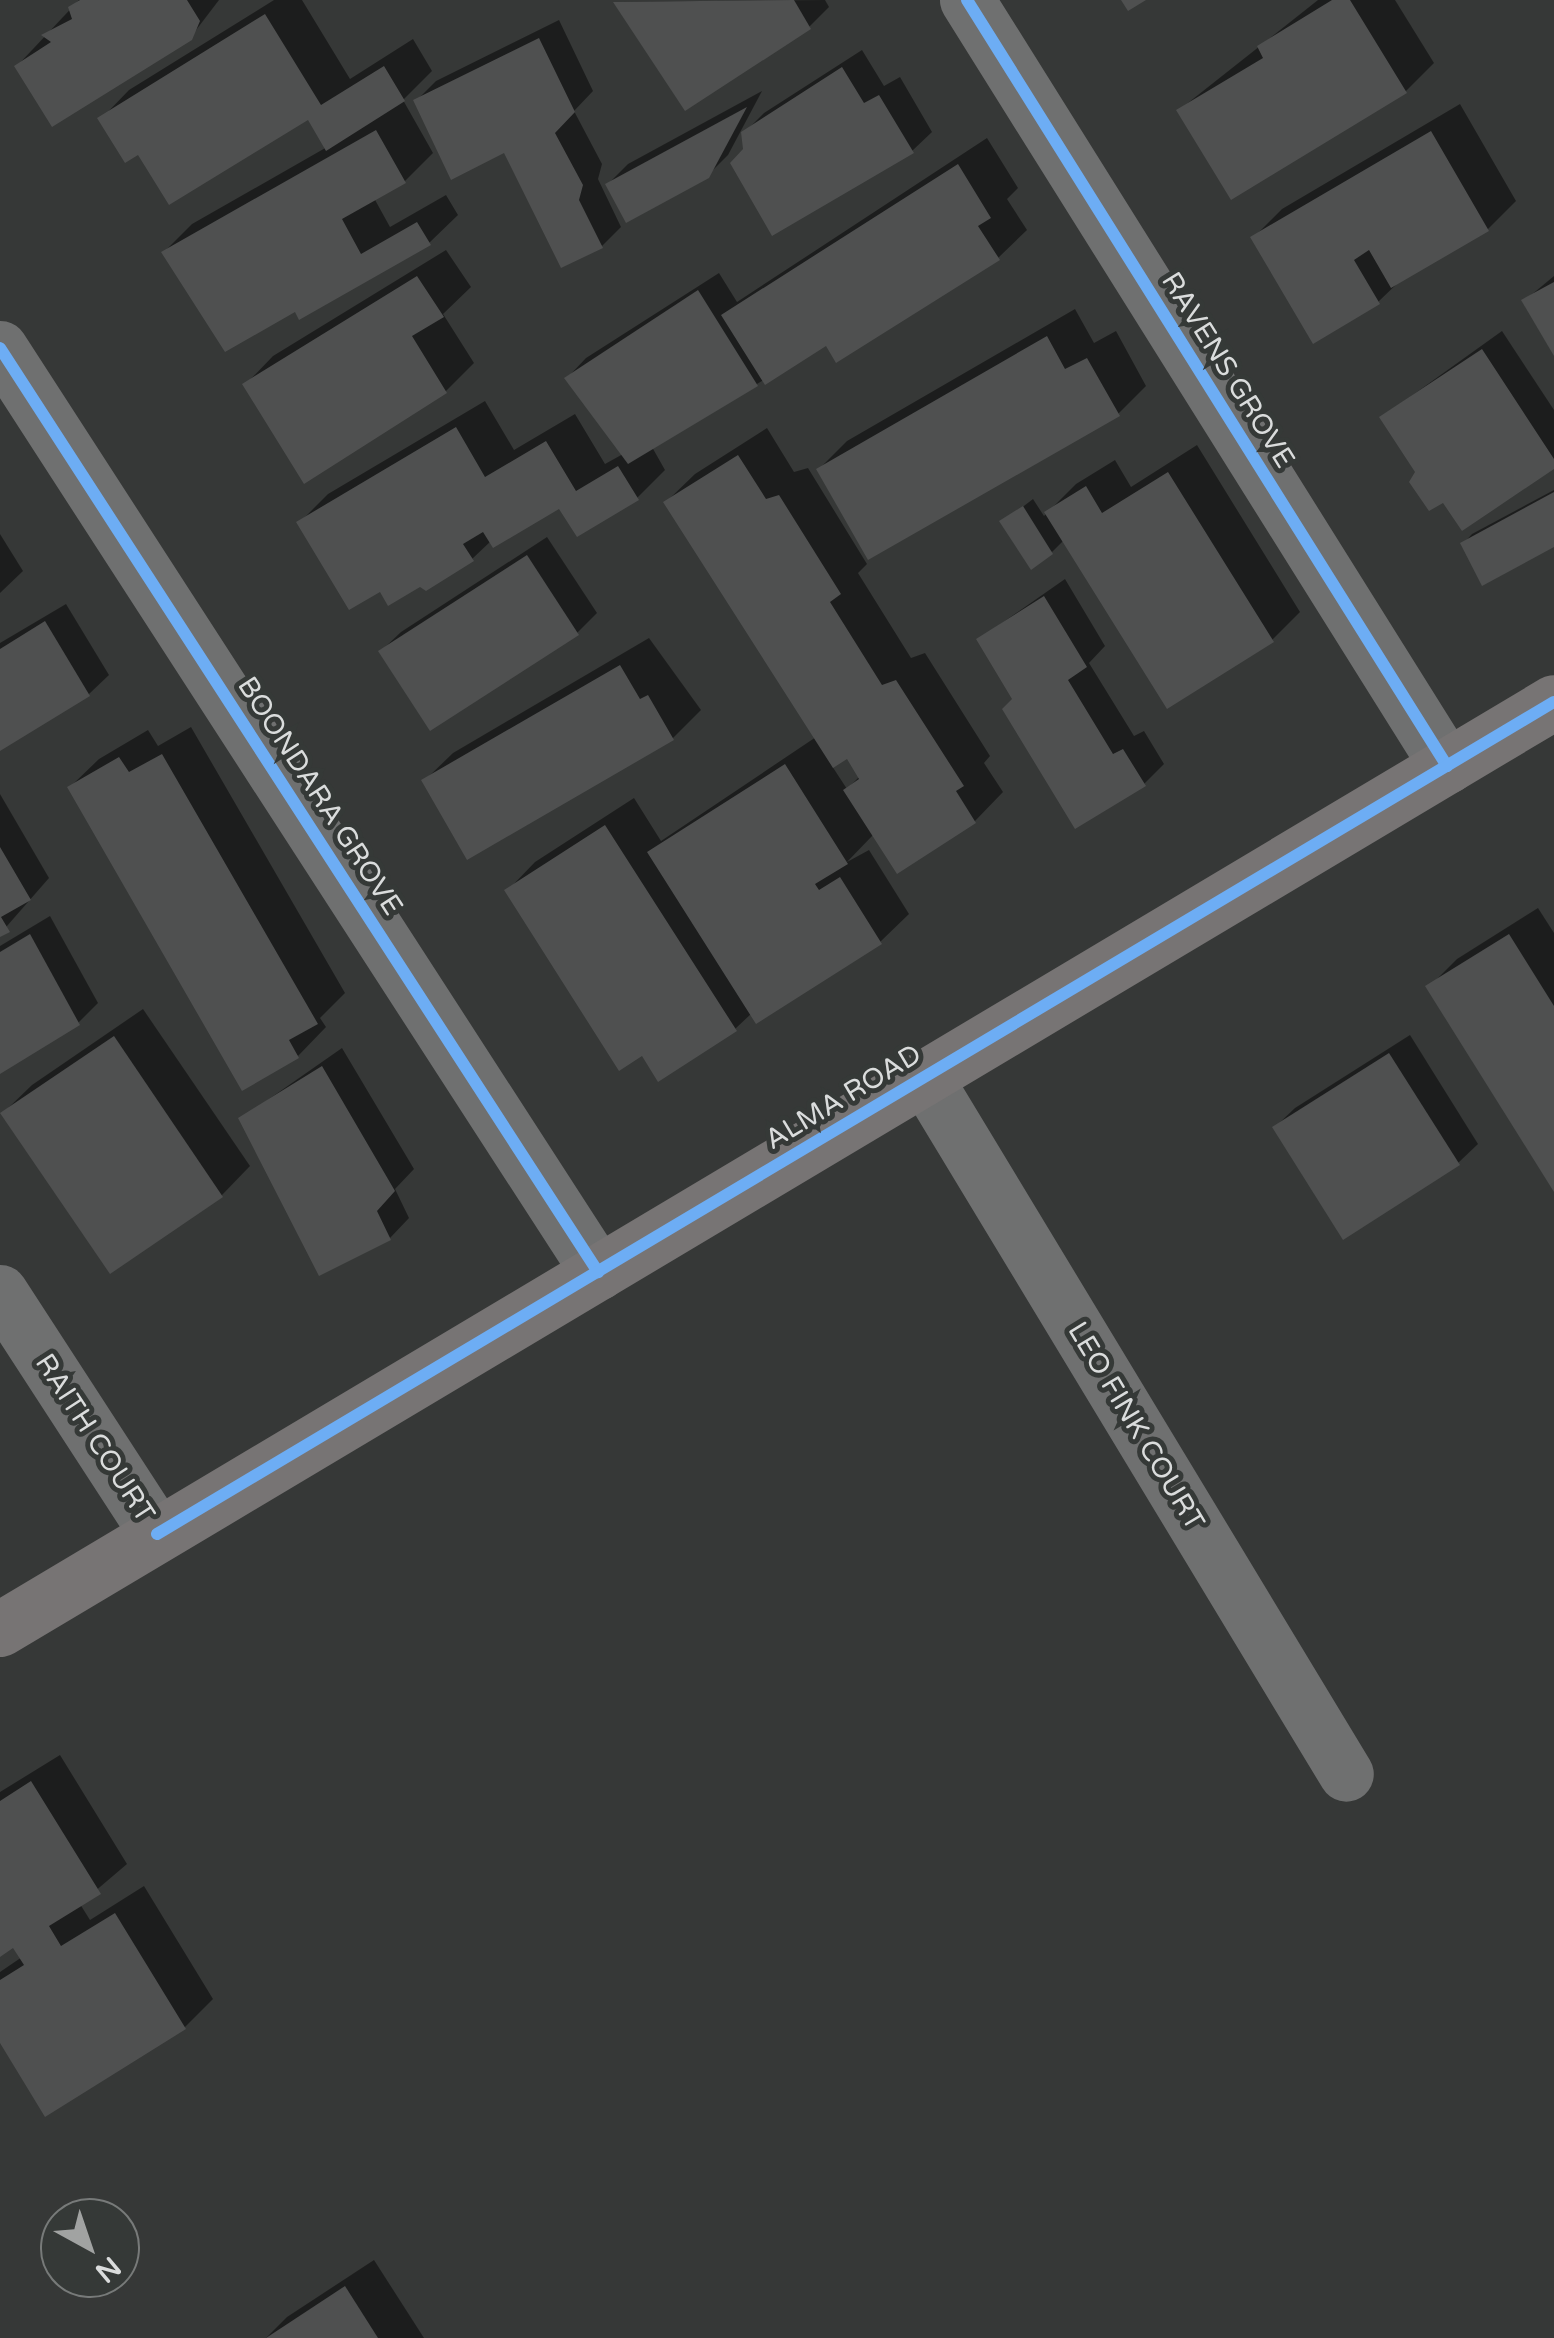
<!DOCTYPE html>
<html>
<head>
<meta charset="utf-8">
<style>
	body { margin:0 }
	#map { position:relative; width:1554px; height:2338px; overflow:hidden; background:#363837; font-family:"Varela Round",sans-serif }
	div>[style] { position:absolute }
	.shadow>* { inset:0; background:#0007 }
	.building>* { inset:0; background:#4f5050 }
	.street>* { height:55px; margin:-27.5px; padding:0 27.5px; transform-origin:27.5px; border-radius:27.5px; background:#6f7070 }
	.secondary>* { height:55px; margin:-27.5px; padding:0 27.5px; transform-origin:27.5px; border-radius:27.5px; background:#777474 }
	.cycleway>* { height:12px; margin:-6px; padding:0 6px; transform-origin:6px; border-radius:6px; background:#6dadf4 }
	span { translate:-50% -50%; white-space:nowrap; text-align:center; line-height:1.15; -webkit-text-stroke:10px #353937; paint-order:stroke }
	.street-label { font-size:28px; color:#dadcdc }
	.north { position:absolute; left:40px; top:2198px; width:100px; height:100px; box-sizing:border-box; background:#353937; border:2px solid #777a79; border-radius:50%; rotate:140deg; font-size:28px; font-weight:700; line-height:40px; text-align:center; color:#dadcdc }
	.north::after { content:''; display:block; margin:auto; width:35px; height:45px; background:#a1a3a2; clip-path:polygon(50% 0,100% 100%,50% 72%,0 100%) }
</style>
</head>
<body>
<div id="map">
	<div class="shadow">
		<i style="clip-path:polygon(79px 0,219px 0,190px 38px,17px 66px)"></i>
		<i style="clip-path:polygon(274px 0,302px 0,350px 79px,413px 39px,432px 71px,403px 100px,433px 153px,405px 181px,374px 198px,390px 227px,446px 195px,458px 215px,429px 243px,296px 309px,164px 252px,192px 224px,327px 147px,308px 116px,139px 152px,101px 119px,129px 90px)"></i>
		<i style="clip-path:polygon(825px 0,829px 7px,809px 27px,616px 2px)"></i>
		<i style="clip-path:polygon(1318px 0,1395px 0,1434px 63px,1406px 91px,1179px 110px)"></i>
		<i style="clip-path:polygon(559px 20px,593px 91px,574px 111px,602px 164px,598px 179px,621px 227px,602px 246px,505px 150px,416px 101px,436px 81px)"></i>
		<i style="clip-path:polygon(862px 50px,884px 86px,900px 77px,932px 132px,912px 151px,746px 150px,744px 133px,764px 113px)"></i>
		<i style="clip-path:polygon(762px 91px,728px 155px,707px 176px,608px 184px,628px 164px)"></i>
		<i style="clip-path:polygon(1460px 104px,1516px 201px,1488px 229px,1403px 278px,1378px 302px,1254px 237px,1282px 209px)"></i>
		<i style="clip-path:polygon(987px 138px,1018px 188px,1007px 199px,1027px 230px,998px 258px,827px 342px,652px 447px,665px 470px,637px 498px,560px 506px,491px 541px,472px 559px,381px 589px,300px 522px,328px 494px,485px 401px,514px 450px,575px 414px,605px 464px,623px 454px,567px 378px,586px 358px,719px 273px,737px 302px)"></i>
		<i style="clip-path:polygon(446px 250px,471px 287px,443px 314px,474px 363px,446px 391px,245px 385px,273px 356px)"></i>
		<i style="clip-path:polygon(1554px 276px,1554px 351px,1524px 301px)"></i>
		<i style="clip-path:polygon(1075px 309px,1094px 343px,1116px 331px,1146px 386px,1118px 414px,819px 469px,847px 441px)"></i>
		<i style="clip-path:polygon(1502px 331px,1554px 410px,1554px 466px,1444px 500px,1382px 417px)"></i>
		<i style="clip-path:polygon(evenodd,767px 428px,794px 472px,808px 468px,867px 564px,858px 573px,911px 658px,925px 653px,990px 756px,984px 763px,1003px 792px,975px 821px,897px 871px,874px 834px,847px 862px,869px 850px,909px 914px,880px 942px,752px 1013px,735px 1029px,643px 1053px,507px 891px,535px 862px,634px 798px,661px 841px,816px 737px,666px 502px,695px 474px,767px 428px,848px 756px,860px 776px,847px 789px,832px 766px,848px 756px)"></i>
		<i style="clip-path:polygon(1197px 445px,1300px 612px,1272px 640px,1064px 540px,1052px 552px,1003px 522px,1033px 499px,1044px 516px,1076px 484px,1115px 460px,1131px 487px)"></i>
		<i style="clip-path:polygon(1554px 490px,1554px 544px,1463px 544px,1472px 534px)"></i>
		<i style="clip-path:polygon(0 534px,23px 571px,0 593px)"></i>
		<i style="clip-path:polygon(547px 537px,597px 613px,577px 633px,381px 651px,401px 632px)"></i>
		<i style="clip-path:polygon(1065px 579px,1105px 646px,1089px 663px,1134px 736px,1144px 731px,1164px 764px,1144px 784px,1015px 699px,979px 639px)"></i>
		<i style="clip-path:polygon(66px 604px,109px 675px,89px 694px,0 748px,0 643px)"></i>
		<i style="clip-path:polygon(649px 638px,701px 710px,673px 738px,424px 781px,453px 753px)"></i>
		<i style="clip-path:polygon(191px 727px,345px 993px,320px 1018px,326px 1027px,298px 1056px,70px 787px,99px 759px,148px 730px,158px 746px)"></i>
		<i style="clip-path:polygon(0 794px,49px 878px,0 934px)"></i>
		<i style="clip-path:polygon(1538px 908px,1554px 933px,1554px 1187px,1429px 987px,1457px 959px)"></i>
		<i style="clip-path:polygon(50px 916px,98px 1003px,78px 1023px,0 1071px,0 946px)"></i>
		<i style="clip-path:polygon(143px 1009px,250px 1166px,222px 1195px,111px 1270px,3px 1113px,32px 1085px)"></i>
		<i style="clip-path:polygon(1410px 1035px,1478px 1144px,1458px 1163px,1275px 1127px,1295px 1108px)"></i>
		<i style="clip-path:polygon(342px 1048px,414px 1169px,395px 1189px,409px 1218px,390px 1238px,242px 1118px)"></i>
		<i style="clip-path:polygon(60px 1755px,127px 1864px,80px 1904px,90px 1920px,144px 1886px,213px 1999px,185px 2027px,0 2038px,0 1972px,22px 1957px,14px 1945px,0 1954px,0 1792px)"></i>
		<i style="clip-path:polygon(374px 2260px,424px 2338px,266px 2338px,287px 2317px)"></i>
	</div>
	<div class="building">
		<i style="clip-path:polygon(80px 0,187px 0,200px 21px,192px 40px,52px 127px,14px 66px,51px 42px,41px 35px,72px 19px,68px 7px)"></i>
		<i style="clip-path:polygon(794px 0,811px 29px,685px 111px,613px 2px)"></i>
		<i style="clip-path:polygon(1121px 0,1146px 0,1128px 11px)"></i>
		<i style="clip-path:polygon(1332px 0,1350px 0,1407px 93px,1231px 200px,1176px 110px,1263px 58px,1257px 46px)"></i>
		<i style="clip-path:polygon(265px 14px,321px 105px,384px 66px,405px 101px,326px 151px,308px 120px,169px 205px,138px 155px,125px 163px,97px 118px)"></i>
		<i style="clip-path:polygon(539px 38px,575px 112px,555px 133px,583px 185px,579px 200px,603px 248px,561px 268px,504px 153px,451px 180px,413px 100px)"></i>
		<i style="clip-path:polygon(842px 67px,864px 103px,879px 95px,914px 153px,772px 236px,730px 163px,743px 149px,741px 132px)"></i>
		<i style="clip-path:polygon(747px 107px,709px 178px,626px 223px,605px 184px)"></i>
		<i style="clip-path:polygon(376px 130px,406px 183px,342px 219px,361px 254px,417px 222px,431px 245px,299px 320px,295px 312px,225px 352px,161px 252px)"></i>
		<i style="clip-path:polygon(1431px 131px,1489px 231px,1391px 288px,1369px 250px,1354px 260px,1380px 304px,1313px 344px,1250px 237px)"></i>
		<i style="clip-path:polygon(958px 164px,991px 218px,978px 226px,1000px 260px,836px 363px,826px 346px,765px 385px,721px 315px)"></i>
		<i style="clip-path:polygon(417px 276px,444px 317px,412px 336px,447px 393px,304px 484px,242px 384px)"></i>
		<i style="clip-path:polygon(1554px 282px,1554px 356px,1521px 300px)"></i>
		<i style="clip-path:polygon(698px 290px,758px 386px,628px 464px,564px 378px)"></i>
		<i style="clip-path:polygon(1047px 336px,1065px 369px,1087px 358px,1120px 416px,868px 560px,816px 469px)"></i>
		<i style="clip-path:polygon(1482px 349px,1554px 459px,1554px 469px,1462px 531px,1443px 503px,1429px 511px,1409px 482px,1415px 472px,1379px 417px)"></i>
		<i style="clip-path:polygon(456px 427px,485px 477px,546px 441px,576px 491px,618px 466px,639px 500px,577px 537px,559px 509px,493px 548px,483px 532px,463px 544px,474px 561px,426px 591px,420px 587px,388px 606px,380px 592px,349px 610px,296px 522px)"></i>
		<i style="clip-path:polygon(738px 455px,766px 499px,779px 495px,841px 594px,830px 602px,882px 685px,896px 680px,964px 786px,956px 791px,976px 823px,897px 874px,843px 790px,859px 779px,847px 759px,833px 768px,663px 502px)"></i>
		<i style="clip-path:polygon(1168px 472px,1274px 642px,1167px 709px,1044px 512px,1086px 486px,1102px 513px)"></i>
		<i style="clip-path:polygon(1554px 492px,1554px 547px,1482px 586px,1460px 543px)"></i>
		<i style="clip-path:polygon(1023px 506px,1053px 554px,1031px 570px,999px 521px)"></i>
		<i style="clip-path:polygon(527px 555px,579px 635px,430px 731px,378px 651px)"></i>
		<i style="clip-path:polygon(1044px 596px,1087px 667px,1068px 680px,1113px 754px,1123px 749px,1146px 786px,1075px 829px,1002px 709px,1012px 699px,976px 639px)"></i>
		<i style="clip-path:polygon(45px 621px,90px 696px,0 751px,0 649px)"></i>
		<i style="clip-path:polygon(620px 665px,640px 699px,648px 695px,674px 740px,467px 860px,421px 780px)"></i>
		<i style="clip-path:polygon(162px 754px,318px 1024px,289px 1040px,299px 1058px,242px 1091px,67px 787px,119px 757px,129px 772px)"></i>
		<i style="clip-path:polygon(785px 764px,848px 864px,815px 884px,819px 890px,840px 877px,882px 944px,756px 1024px,647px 852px)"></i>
		<i style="clip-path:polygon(605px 825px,737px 1031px,658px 1082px,642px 1056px,619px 1071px,504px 890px)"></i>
		<i style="clip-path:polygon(0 847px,31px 900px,1px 917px,10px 932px,0 937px)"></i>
		<i style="clip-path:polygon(30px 934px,80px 1025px,0 1074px,0 952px)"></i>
		<i style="clip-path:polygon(1509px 934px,1554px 1006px,1554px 1192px,1425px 986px)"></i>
		<i style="clip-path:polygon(114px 1036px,223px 1197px,110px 1274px,0 1113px)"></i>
		<i style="clip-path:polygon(1389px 1053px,1460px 1165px,1343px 1240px,1272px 1127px)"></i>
		<i style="clip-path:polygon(322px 1066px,395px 1191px,377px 1211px,391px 1240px,319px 1276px,238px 1118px)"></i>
		<i style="clip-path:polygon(31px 1781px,101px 1894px,49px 1926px,61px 1946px,115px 1913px,186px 2029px,45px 2117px,0 2043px,0 1980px,24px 1965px,13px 1948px,0 1957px,0 1801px)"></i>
		<i style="clip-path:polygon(345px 2286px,378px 2338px,266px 2338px)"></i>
	</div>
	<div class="street">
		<i style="left:967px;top:0;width:904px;rotate:57.93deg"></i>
		<i style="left:0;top:348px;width:1101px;rotate:57.09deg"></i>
		<i style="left:925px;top:1078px;width:813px;rotate:58.83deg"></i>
		<i style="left:0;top:1292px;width:288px;rotate:57deg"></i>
	</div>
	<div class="secondary">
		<i style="left:0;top:1629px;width:1809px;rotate:-30.82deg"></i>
	</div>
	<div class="cycleway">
		<i style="left:967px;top:0;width:904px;rotate:57.93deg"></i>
		<i style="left:0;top:348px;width:1101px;rotate:57.09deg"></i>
		<i style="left:157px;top:1534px;width:1626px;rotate:-30.78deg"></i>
	</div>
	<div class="street-label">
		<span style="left:1228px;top:370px;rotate:58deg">RAVENS GROVE</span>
		<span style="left:320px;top:796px;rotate:57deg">BOONDARA GROVE</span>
		<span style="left:843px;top:1097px;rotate:-31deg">ALMA ROAD</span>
		<span style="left:1136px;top:1426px;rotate:59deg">LEO FINK COURT</span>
		<span style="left:95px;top:1438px;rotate:57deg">RAITH COURT</span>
	</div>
	<div class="north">N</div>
</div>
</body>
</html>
